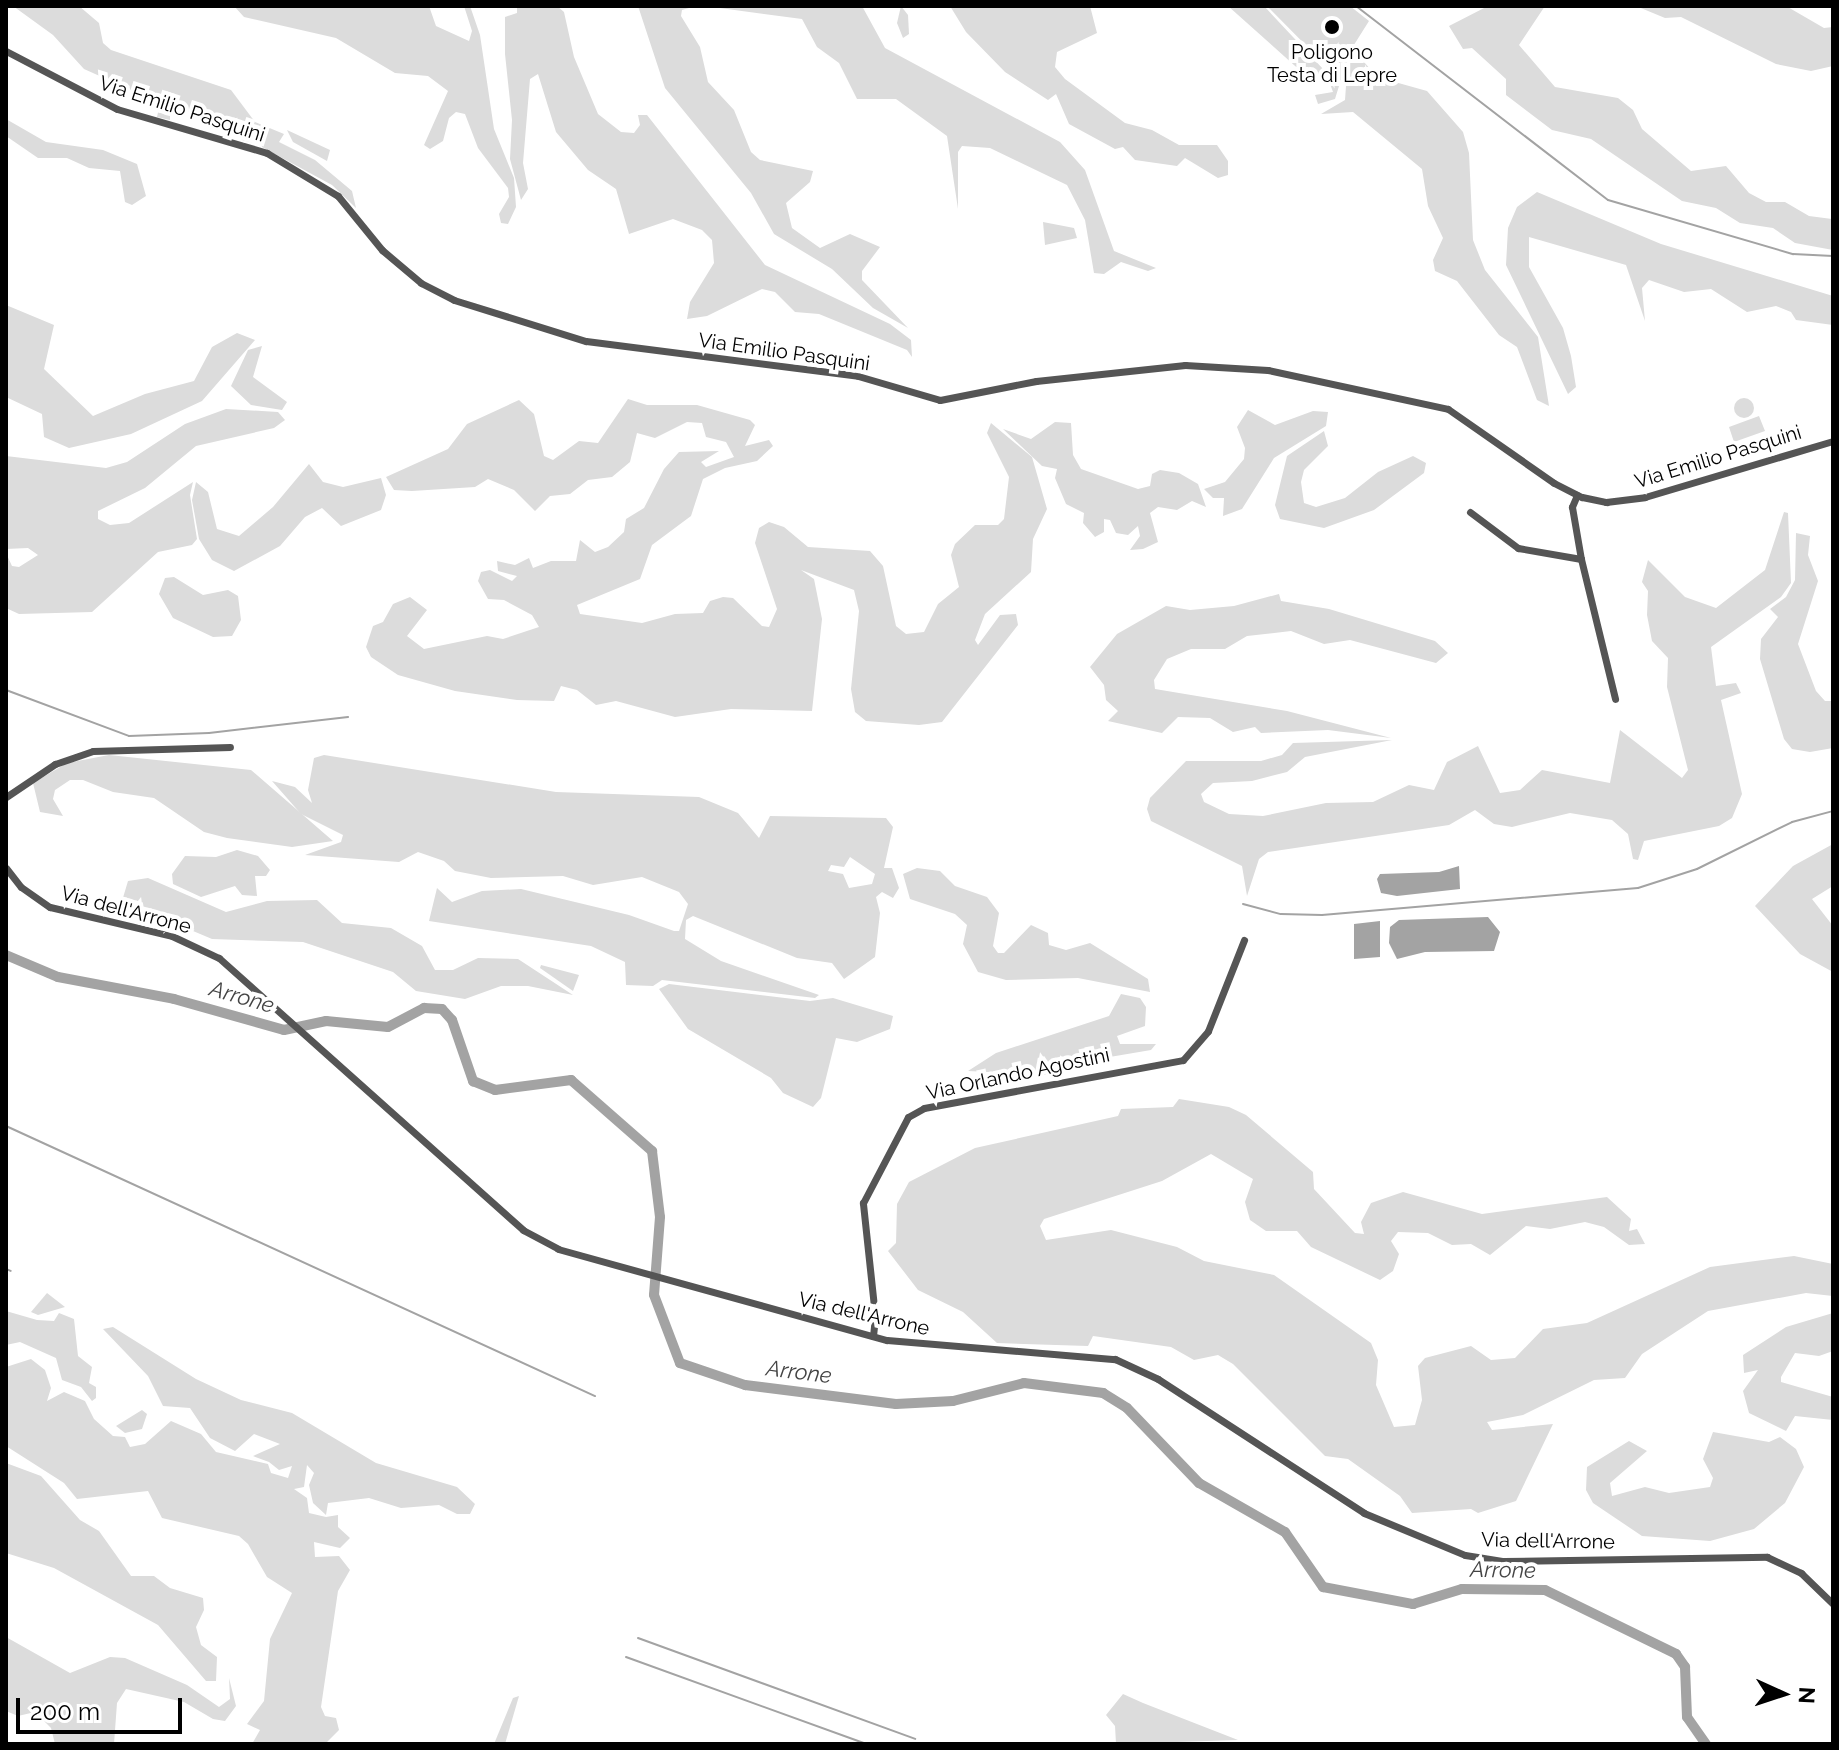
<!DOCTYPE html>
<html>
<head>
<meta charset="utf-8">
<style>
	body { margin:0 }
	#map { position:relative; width:1839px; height:1750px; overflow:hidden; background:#fff; font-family:Raleway,sans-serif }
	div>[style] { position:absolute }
	.green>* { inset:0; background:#dcdcdc }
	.round { border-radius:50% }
	.water>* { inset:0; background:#a3a3a3 }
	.stream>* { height:2px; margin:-1px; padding:0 1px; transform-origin:1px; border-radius:1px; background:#a3a3a3 }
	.river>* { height:10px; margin:-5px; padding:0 5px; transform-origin:5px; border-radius:5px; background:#a3a3a3 }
	.minor>* { height:7px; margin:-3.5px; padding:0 3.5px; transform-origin:3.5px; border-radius:3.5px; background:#555 }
	.dots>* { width:22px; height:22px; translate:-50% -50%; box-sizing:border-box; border:4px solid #fff; border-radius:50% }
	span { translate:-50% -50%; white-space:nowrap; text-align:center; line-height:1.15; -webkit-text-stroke:8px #fff; paint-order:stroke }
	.poi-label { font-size:20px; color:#000 }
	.street-label { font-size:20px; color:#000 }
	.water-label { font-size:22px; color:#444; font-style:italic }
	.frame { position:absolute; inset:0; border:8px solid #000; pointer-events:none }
	.north { position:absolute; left:1743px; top:1654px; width:80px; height:80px; -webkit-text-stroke:6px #fff; paint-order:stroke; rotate:93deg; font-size:22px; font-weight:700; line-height:32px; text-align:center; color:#000 }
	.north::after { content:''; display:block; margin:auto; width:28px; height:36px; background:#000; clip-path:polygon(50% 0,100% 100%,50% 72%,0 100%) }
	.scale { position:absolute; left:16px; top:1698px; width:166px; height:36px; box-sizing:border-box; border:4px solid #000; border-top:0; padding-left:10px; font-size:24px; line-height:28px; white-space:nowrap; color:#000; -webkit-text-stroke:6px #fff; paint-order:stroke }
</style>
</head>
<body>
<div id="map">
	<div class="green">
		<i style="clip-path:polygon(13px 6px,79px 6px,99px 23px,103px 43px,111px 50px,231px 90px,255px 122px,284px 134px,279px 142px,315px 160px,352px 191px,356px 208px,332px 185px,262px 147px,260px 139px,254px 135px,254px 143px,242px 140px,236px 124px,170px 108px,170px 120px,157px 117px,160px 103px,84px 69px,53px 35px)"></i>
		<i style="clip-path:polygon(234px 6px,429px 6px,436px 26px,469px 41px,472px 31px,464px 6px,470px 6px,480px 35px,494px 129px,514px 178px,516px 207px,508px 224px,501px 223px,499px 214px,509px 197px,508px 188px,478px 148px,465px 114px,456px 112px,449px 118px,443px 141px,430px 149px,424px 145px,448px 91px,428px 76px,395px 73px,336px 38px,244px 17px)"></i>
		<i style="clip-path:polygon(517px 6px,557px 6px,564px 12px,574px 57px,598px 114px,621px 132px,634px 133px,640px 125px,638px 115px,647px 115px,765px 265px,890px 324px,911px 340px,912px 357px,907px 350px,819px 314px,795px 312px,775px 292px,762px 289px,707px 316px,687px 319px,690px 302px,714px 263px,712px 240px,702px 230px,673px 219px,629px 234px,616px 189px,588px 170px,556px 132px,538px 74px,530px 79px,523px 163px,528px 189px,521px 200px,510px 159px,512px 120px,505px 54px,505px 17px,517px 13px)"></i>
		<i style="clip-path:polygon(638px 6px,696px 6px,682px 10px,681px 16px,700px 47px,708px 82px,734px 110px,751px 152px,760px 160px,813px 171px,810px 182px,786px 203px,792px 228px,820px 248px,850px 234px,880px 247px,862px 271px,862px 280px,908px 328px,873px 308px,832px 269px,774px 234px,751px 193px,665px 88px)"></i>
		<i style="clip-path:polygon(705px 6px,862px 6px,885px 48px,1060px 142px,1085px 170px,1114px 251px,1156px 268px,1148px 271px,1121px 262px,1104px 274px,1094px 273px,1085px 220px,1067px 185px,990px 148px,962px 146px,958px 152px,958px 209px,947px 136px,896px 99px,857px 99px,839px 63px,817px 47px,802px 19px)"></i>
		<i style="clip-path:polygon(901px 6px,908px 15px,909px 34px,903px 38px,897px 23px)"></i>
		<i style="clip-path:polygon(950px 6px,1090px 6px,1097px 33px,1057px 52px,1055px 67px,1065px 79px,1125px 123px,1152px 130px,1179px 145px,1217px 145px,1228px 161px,1228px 175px,1218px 178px,1185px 158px,1177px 166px,1135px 160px,1123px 147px,1115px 149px,1069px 124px,1056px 94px,1048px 100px,1005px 72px,966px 32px)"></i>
		<i style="clip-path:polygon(1228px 6px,1264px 6px,1339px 86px,1335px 99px,1318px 104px,1315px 95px,1333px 92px,1329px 81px,1304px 74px)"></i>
		<i style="clip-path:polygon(1267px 6px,1350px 6px,1369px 21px,1352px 48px,1377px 77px,1427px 91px,1463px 132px,1469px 153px,1473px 240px,1485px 270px,1538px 337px,1549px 406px,1537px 400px,1517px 347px,1499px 335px,1457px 281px,1435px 271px,1433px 260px,1443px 238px,1428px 206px,1422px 169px,1353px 112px,1321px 114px,1345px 100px,1346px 86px)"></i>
		<i style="clip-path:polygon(1488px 6px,1545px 6px,1519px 45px,1555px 87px,1618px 98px,1633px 110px,1642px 129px,1691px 171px,1726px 166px,1749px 193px,1766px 202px,1785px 202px,1809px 216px,1832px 219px,1833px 250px,1795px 243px,1773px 228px,1740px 223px,1716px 208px,1682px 201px,1591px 139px,1552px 130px,1506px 95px,1506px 79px,1472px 48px,1463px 49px,1449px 26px)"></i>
		<i style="clip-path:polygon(1636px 6px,1786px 6px,1824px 28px,1833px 27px,1833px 66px,1811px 71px,1776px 64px,1681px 17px,1665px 18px)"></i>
		<i style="clip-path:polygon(6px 119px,46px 142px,103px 150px,137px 164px,146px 196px,132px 205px,125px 202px,120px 171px,89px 168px,67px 158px,38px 158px,6px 136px)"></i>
		<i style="clip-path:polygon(287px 130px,330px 150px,327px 161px,293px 142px)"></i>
		<i style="clip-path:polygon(1537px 192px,1661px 244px,1833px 296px,1833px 325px,1796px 320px,1791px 312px,1776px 306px,1747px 312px,1711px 289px,1684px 292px,1649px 280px,1642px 288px,1645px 321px,1626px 265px,1529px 237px,1529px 267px,1563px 328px,1571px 356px,1576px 387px,1568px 394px,1506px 265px,1508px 228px,1517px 207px)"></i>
		<i style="clip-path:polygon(1043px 222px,1074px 228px,1077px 238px,1045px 245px)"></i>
		<i style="clip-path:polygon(6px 305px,54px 325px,44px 369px,93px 416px,145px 394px,194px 381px,212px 347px,237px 333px,255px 340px,202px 401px,131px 434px,69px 448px,44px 437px,42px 414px,6px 397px)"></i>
		<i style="clip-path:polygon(262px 346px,253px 377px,287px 402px,282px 410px,251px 405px,231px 386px,248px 350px)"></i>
		<i class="round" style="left:1734px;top:398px;width:20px;height:20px"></i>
		<i style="clip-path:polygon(628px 399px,647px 405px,697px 405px,750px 420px,755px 425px,745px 446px,769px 440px,773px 446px,757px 461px,725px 468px,703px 479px,691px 516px,652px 545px,640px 579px,577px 605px,580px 614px,642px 623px,675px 614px,703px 613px,710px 601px,723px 597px,733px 598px,762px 626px,769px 627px,777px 609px,755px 543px,759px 528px,769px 522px,784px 527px,808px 547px,870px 551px,883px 566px,896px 626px,906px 634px,924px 632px,938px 604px,959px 587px,951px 555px,955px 544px,975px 525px,998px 525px,1004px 519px,1009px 477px,987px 433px,991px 423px,1032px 457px,1047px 509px,1033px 539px,1031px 572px,985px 614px,975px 640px,978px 645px,1000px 615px,1016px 614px,1018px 625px,942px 722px,919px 725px,866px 721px,855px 712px,851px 689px,859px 611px,854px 590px,801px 570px,814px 579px,822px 619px,812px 711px,731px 709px,675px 717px,616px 701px,596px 705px,577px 690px,561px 686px,554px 701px,517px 700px,455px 691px,398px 675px,371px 657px,366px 647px,373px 626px,383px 622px,393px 604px,410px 597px,427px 610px,407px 636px,424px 649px,487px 636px,503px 639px,539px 627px,532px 615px,504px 600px,488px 599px,478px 581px,481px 572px,490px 570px,512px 581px,517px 576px,498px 571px,497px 561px,515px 565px,529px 558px,533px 568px,551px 561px,576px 561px,580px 540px,595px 552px,608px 547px,624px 532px,626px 519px,644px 508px,664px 469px,679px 452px,719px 451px,701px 462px,706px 467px,734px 457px,726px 442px,706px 437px,702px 423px,687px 422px,655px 438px,637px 433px,630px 462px,612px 477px,588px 480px,570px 494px,550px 496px,535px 511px,514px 490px,488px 479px,475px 487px,412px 491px,394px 490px,386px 477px,448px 449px,467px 424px,519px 400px,534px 414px,544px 456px,553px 460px,579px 441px,598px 443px)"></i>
		<i style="clip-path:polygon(226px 409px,278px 412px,285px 420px,274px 428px,196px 446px,145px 488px,98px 511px,98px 519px,110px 525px,129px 523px,193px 482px,190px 495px,197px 539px,192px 545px,158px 552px,92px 612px,19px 614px,6px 608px,6px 553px,12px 566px,19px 567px,38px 555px,28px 548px,6px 549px,6px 456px,106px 468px,127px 462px,185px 424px)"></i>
		<i style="clip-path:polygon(1248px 410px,1275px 425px,1313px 411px,1328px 412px,1326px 426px,1274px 458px,1242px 509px,1223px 516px,1224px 498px,1213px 498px,1204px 489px,1225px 482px,1244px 459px,1245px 448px,1237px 427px)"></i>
		<i style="clip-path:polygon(1759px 416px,1765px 431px,1734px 442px,1729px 427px)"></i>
		<i style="clip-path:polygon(1055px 422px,1071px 423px,1073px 455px,1081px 469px,1138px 489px,1150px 486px,1152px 474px,1160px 470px,1179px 473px,1198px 484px,1206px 507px,1192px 501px,1177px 510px,1158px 507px,1150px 513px,1158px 542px,1143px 549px,1130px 550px,1140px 536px,1138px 526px,1128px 535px,1116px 533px,1110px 520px,1104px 519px,1104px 532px,1095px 537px,1083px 523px,1084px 513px,1066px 504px,1055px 478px,1057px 469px,1042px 466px,1003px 429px,1031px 439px)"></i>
		<i style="clip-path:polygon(1324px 431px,1328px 446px,1304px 470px,1301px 482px,1304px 503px,1316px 507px,1345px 498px,1378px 472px,1413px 456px,1426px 463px,1424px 473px,1374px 510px,1324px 528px,1280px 519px,1275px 505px,1287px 456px)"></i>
		<i style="clip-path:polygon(309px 464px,323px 482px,343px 487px,381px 478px,386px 495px,381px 510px,341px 526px,322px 508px,305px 517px,280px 546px,234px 571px,212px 560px,199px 539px,192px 500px,196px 482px,208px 492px,217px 529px,239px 536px,273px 507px)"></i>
		<i style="clip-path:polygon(1784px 512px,1788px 513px,1791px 583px,1781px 597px,1711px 647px,1716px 686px,1736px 683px,1741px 693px,1721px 700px,1742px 794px,1732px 818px,1719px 826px,1644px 841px,1638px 860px,1633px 859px,1628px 834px,1612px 820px,1570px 813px,1512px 827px,1494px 824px,1475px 810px,1449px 825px,1268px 852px,1259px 859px,1247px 896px,1242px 866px,1151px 821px,1147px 809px,1150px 798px,1186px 761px,1261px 761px,1282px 755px,1293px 743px,1392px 740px,1305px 757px,1287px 772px,1252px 781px,1213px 783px,1201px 794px,1204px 802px,1229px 814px,1263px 816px,1326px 803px,1373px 802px,1409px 785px,1434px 790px,1447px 762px,1478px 746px,1500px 793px,1520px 790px,1542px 770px,1610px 783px,1620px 730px,1682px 778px,1688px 770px,1667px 687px,1668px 658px,1652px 641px,1647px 615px,1648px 591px,1642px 582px,1648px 560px,1685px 597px,1716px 608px,1765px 570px)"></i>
		<i style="clip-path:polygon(1796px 533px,1810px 536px,1808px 555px,1818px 581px,1798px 644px,1816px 691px,1825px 701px,1833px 701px,1833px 748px,1810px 752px,1792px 749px,1784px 739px,1760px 659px,1761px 639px,1778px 617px,1770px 609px,1786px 597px,1795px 580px)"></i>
		<i style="clip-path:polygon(174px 577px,203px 595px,228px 590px,238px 596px,241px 620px,232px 636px,213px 637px,173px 618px,159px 594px,165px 578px)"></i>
		<i style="clip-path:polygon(1279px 594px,1281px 601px,1329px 609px,1435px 641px,1448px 653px,1436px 663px,1350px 640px,1324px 644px,1291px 631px,1247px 636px,1225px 649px,1191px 649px,1167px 659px,1154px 680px,1155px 689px,1287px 711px,1391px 738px,1328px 730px,1261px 733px,1255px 727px,1233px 732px,1210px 718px,1178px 717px,1162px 733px,1108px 721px,1118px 711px,1106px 700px,1104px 685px,1090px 667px,1117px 634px,1166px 606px,1190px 610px,1234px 606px)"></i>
		<i style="clip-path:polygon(109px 755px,251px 770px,333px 841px,292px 847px,227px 838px,204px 832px,154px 798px,113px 792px,83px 780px,70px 780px,55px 790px,53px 799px,63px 816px,40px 812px,33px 783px,67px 763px)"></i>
		<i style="clip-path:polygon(evenodd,324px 755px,556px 792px,699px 797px,738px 813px,759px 838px,770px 816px,886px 818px,893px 827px,884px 868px,892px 868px,899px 888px,893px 898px,882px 892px,876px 897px,880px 913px,875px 957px,844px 979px,832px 963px,797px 958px,693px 916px,686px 920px,685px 939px,721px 961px,819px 995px,815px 998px,662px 980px,653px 986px,626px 985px,625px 962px,591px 946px,429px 921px,437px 888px,452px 902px,482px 891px,521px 889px,629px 915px,674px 931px,679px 931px,688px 904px,679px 892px,642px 877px,593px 885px,563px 876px,491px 878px,455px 871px,444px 861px,418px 852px,399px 862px,305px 855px,341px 842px,343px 835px,301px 814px,272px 781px,295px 787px,312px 803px,308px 790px,314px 758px,324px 755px,850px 857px,875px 874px,872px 884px,849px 888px,843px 874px,828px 871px,831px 865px,844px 867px,850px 857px)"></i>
		<i style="clip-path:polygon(1833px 844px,1833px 886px,1812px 899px,1833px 926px,1833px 972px,1800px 954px,1755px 906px,1793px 866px)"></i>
		<i style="clip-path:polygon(237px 850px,258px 856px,270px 870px,266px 876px,255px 876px,257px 896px,242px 895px,235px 886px,201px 897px,173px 884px,172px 874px,185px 856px,216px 857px)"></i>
		<i style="clip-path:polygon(917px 868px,940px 871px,955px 886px,987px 897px,999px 913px,993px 946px,998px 953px,1004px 953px,1031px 925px,1048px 933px,1049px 945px,1066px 950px,1090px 943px,1148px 979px,1150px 992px,1078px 978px,1006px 980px,978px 972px,963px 944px,967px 925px,955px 914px,910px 899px,903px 874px)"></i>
		<i style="clip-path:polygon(148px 878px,226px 912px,267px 901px,317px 900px,342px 923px,391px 928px,422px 946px,435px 970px,453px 970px,478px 958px,518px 959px,573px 995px,528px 986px,501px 986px,465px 999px,416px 991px,393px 972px,303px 942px,212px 939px,122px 901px,128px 881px)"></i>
		<i style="clip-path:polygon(541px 965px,579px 975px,573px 991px,540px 968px)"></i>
		<i style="clip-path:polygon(669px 984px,810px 1001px,833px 998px,893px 1016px,890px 1029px,857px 1042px,836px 1038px,821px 1098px,813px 1107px,783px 1093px,771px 1078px,688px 1029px,659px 989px)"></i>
		<i style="clip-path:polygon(1121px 994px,1140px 998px,1146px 1007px,1145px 1026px,1117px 1036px,1120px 1044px,1156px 1044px,1151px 1050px,1092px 1060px,1047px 1075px,968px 1071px,996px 1053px,1109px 1016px)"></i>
		<i style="clip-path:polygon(1179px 1099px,1229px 1107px,1246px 1115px,1313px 1172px,1314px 1189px,1355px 1233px,1364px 1234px,1361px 1222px,1371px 1203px,1403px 1192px,1482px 1214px,1607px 1197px,1631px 1219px,1629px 1231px,1637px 1229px,1645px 1244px,1629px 1245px,1604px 1227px,1585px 1222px,1550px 1229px,1526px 1226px,1490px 1255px,1471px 1244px,1452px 1245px,1428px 1233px,1398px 1232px,1391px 1241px,1399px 1254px,1393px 1271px,1380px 1280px,1311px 1247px,1297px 1231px,1266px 1231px,1250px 1220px,1245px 1202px,1253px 1179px,1211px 1154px,1162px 1181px,1044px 1219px,1040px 1226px,1046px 1240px,1111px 1230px,1177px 1247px,1204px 1261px,1274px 1275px,1371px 1343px,1378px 1360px,1376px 1385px,1394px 1427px,1415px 1425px,1422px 1400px,1418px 1366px,1425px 1358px,1471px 1346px,1491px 1360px,1515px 1358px,1543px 1329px,1587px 1323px,1710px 1267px,1794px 1256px,1833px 1264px,1833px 1296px,1806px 1293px,1708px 1311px,1642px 1354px,1625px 1378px,1594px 1380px,1523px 1415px,1487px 1422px,1492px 1430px,1553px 1424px,1516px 1501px,1478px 1513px,1471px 1509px,1412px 1513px,1400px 1496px,1348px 1459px,1325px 1456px,1233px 1364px,1218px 1355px,1194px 1360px,1171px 1347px,1093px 1336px,1088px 1346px,997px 1343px,963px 1312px,918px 1290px,888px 1251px,896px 1243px,897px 1204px,909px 1182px,975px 1148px,1118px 1116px,1121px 1109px,1173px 1107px)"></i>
		<i style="clip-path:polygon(47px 1293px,65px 1307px,38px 1315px,31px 1312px)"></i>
		<i style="clip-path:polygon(6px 1311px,37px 1320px,54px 1321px,59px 1313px,74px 1319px,78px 1356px,92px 1367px,89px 1383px,96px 1387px,96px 1398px,92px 1401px,81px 1387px,62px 1380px,56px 1358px,20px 1342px,6px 1345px)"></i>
		<i style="clip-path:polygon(1833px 1313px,1833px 1351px,1819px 1356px,1795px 1353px,1781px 1377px,1781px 1382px,1833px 1397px,1833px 1420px,1795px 1416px,1786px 1431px,1749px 1413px,1743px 1391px,1758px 1370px,1744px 1373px,1743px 1355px,1786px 1327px)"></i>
		<i style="clip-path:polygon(113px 1327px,196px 1379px,241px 1400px,292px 1413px,376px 1463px,457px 1487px,475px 1504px,470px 1514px,457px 1514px,439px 1505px,401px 1508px,369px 1498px,328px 1503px,326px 1515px,313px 1503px,309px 1485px,314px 1473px,307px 1465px,304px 1487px,294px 1489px,307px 1498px,309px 1513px,326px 1517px,338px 1515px,338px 1527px,350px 1538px,340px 1548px,314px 1542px,315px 1557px,339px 1556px,350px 1570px,338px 1591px,321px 1707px,325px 1716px,336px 1718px,339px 1730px,325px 1744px,252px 1744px,260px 1730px,247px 1724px,264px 1701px,270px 1639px,292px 1593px,267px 1577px,248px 1544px,239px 1536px,162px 1518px,148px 1491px,77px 1499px,64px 1483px,6px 1446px,6px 1367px,31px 1359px,45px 1370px,51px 1388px,47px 1401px,64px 1392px,85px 1401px,94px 1419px,113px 1436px,125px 1437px,130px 1447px,145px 1444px,171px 1421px,201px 1434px,216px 1452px,268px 1464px,271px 1473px,288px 1478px,292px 1466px,279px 1470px,269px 1462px,253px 1456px,280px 1444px,254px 1434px,235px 1451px,210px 1438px,190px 1408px,163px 1406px,148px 1376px,103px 1329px)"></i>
		<i style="clip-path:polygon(142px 1410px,147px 1414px,142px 1429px,125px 1433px,116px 1426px)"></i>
		<i style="clip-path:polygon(1713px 1432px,1769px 1442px,1780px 1437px,1796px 1449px,1804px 1467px,1785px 1503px,1754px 1529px,1710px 1541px,1642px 1536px,1593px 1503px,1586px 1490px,1587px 1467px,1629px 1441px,1647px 1451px,1610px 1483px,1612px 1496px,1645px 1487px,1669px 1493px,1710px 1487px,1713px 1478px,1703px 1459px)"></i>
		<i style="clip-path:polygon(6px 1463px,41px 1476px,80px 1520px,99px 1531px,131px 1576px,154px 1576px,170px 1588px,203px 1598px,204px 1610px,196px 1627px,201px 1645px,217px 1657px,216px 1681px,206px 1681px,158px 1625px,54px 1568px,6px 1553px)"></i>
		<i style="clip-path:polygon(6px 1637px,70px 1673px,110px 1657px,125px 1658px,187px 1685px,219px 1707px,230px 1699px,229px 1678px,236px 1706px,225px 1721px,213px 1719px,184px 1702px,126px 1689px,117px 1703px,114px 1744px,55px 1744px,51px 1728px,35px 1712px,18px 1716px,6px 1711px)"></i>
		<i style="clip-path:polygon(1123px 1694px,1143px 1703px,1238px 1740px,1116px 1744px,1115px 1726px,1106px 1715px)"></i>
		<i style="clip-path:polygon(519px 1696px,505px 1744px,494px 1744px,513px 1698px)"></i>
	</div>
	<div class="water">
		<i style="clip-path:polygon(1459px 866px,1460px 889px,1397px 896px,1381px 893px,1377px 879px,1380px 874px,1439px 872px)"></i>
		<i style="clip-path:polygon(1488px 917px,1500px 932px,1494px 951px,1425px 952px,1397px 959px,1389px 943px,1390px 927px,1399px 920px)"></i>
		<i style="clip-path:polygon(1380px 921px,1380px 957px,1354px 959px,1354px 924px)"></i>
	</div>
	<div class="stream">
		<i style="left:1356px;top:6px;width:318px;rotate:37.6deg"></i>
		<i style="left:1608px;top:200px;width:193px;rotate:16.3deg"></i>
		<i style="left:1793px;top:254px;width:40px;rotate:2.9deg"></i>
		<i style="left:6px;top:690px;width:131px;rotate:20.5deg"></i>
		<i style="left:129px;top:736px;width:80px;rotate:-2.1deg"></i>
		<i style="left:209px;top:733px;width:140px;rotate:-6.6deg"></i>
		<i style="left:1243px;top:904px;width:39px;rotate:15deg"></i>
		<i style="left:1281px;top:914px;width:41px;rotate:1.4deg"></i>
		<i style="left:1322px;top:915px;width:317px;rotate:-4.9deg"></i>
		<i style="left:1638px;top:888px;width:62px;rotate:-17.9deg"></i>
		<i style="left:1697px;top:869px;width:106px;rotate:-26.3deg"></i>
		<i style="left:1792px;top:822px;width:42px;rotate:-15deg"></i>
		<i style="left:6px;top:1126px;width:648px;rotate:24.63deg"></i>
		<i style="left:6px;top:1269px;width:5px;rotate:22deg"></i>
		<i style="left:638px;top:1638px;width:295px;rotate:20deg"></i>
		<i style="left:626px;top:1657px;width:255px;rotate:19.9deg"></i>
	</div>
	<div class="river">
		<i style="left:6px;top:955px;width:56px;rotate:22.9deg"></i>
		<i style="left:58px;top:977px;width:118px;rotate:10.7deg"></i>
		<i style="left:174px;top:999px;width:114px;rotate:15.7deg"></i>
		<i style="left:284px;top:1030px;width:43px;rotate:-12.1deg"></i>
		<i style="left:326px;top:1021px;width:62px;rotate:5.5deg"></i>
		<i style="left:388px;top:1027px;width:41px;rotate:-27.8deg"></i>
		<i style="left:424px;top:1008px;width:18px;rotate:3deg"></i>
		<i style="left:442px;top:1009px;width:15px;rotate:48deg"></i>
		<i style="left:452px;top:1020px;width:65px;rotate:71deg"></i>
		<i style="left:473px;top:1081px;width:24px;rotate:22deg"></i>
		<i style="left:495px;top:1090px;width:77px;rotate:-7.5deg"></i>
		<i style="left:571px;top:1080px;width:108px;rotate:41.2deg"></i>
		<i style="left:652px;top:1151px;width:66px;rotate:83.1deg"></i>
		<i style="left:660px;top:1217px;width:78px;rotate:94.4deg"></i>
		<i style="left:654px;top:1295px;width:73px;rotate:69.1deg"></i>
		<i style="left:680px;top:1363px;width:69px;rotate:18.7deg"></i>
		<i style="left:745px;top:1385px;width:152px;rotate:7.2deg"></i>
		<i style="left:896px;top:1404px;width:57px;rotate:-3deg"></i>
		<i style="left:953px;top:1401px;width:73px;rotate:-14.2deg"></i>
		<i style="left:1024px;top:1383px;width:80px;rotate:7.2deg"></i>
		<i style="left:1103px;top:1393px;width:28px;rotate:32deg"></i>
		<i style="left:1127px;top:1408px;width:104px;rotate:46.2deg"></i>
		<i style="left:1199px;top:1483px;width:99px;rotate:29.7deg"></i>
		<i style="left:1285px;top:1532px;width:67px;rotate:55.4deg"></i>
		<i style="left:1323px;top:1587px;width:92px;rotate:10.7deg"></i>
		<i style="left:1413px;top:1604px;width:51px;rotate:-17deg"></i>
		<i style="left:1462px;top:1589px;width:83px;rotate:0.7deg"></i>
		<i style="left:1545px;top:1590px;width:146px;rotate:26deg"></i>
		<i style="left:1676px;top:1654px;width:16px;rotate:55deg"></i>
		<i style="left:1685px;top:1667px;width:50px;rotate:87.7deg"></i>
		<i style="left:1687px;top:1717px;width:33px;rotate:55deg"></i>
	</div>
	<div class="minor">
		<i style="left:6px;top:51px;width:125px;rotate:27.6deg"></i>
		<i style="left:117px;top:109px;width:156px;rotate:16.3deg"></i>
		<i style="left:267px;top:153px;width:83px;rotate:31.2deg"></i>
		<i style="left:338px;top:196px;width:70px;rotate:50.8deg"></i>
		<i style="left:382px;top:250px;width:51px;rotate:40.2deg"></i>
		<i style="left:421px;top:283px;width:37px;rotate:27deg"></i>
		<i style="left:454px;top:300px;width:138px;rotate:17.3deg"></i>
		<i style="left:586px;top:341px;width:274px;rotate:7.3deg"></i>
		<i style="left:858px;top:376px;width:85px;rotate:16.3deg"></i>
		<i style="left:940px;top:400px;width:98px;rotate:-11.2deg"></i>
		<i style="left:1036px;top:381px;width:150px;rotate:-6.1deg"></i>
		<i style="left:1185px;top:365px;width:83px;rotate:3.4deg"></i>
		<i style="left:1268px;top:370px;width:184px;rotate:12.2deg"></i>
		<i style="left:1448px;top:409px;width:129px;rotate:34.9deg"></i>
		<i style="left:1554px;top:483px;width:31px;rotate:27deg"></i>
		<i style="left:1582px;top:497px;width:25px;rotate:12deg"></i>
		<i style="left:1606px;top:502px;width:39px;rotate:-7deg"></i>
		<i style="left:1645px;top:497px;width:196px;rotate:-16.6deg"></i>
		<i style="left:1577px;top:495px;width:13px;rotate:113deg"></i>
		<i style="left:1572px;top:507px;width:53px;rotate:80.2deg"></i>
		<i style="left:1581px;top:559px;width:144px;rotate:76.3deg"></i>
		<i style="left:1470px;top:512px;width:60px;rotate:36.9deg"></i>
		<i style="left:1518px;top:548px;width:64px;rotate:9.9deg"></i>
		<i style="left:6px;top:797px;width:59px;rotate:-34deg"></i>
		<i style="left:55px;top:764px;width:40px;rotate:-18.9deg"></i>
		<i style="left:93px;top:751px;width:137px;rotate:-1.7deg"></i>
		<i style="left:6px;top:868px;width:24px;rotate:52deg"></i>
		<i style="left:21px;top:887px;width:35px;rotate:35deg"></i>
		<i style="left:50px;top:907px;width:125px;rotate:13.4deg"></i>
		<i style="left:172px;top:936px;width:52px;rotate:25.1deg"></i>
		<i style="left:219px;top:958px;width:408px;rotate:41.8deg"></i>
		<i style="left:523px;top:1230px;width:40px;rotate:28deg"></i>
		<i style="left:558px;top:1249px;width:341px;rotate:15.5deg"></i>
		<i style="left:887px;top:1340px;width:229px;rotate:4.8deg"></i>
		<i style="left:1115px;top:1359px;width:47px;rotate:24.9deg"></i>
		<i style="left:1158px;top:1379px;width:246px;rotate:33deg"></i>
		<i style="left:1364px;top:1513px;width:109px;rotate:22.6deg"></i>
		<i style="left:1465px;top:1555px;width:39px;rotate:9deg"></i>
		<i style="left:1504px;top:1561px;width:263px;rotate:-0.9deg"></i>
		<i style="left:1767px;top:1557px;width:38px;rotate:25deg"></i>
		<i style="left:1801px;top:1573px;width:45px;rotate:44.1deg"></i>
		<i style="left:873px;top:1336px;width:20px;rotate:-84deg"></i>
		<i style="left:875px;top:1316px;width:114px;rotate:-96.1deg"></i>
		<i style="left:863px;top:1203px;width:97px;rotate:-62.4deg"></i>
		<i style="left:908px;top:1117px;width:18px;rotate:-29deg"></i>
		<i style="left:924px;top:1108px;width:263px;rotate:-10.5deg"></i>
		<i style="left:1183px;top:1060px;width:38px;rotate:-49deg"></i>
		<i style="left:1208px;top:1031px;width:98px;rotate:-68.4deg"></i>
	</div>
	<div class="dots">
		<i style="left:1332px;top:27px;background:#000"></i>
	</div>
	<div class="poi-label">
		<span style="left:1332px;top:64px">Poligono<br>Testa di Lepre</span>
	</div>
	<div class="street-label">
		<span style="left:182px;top:109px;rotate:18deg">Via Emilio Pasquini</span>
		<span style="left:784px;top:352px;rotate:8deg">Via Emilio Pasquini</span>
		<span style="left:1718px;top:457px;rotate:-17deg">Via Emilio Pasquini</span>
		<span style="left:126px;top:910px;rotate:15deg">Via dell'Arrone</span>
		<span style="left:1018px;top:1074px;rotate:-12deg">Via Orlando Agostini</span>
		<span style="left:864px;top:1314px;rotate:13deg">Via dell'Arrone</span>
		<span style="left:1548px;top:1541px;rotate:1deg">Via dell'Arrone</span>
	</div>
	<div class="water-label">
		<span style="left:242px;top:997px;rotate:16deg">Arrone</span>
		<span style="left:799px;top:1372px;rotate:7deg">Arrone</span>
		<span style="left:1503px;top:1570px;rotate:1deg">Arrone</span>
	</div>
	<div class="frame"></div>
	<div class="north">N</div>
	<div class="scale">200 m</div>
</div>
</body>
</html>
